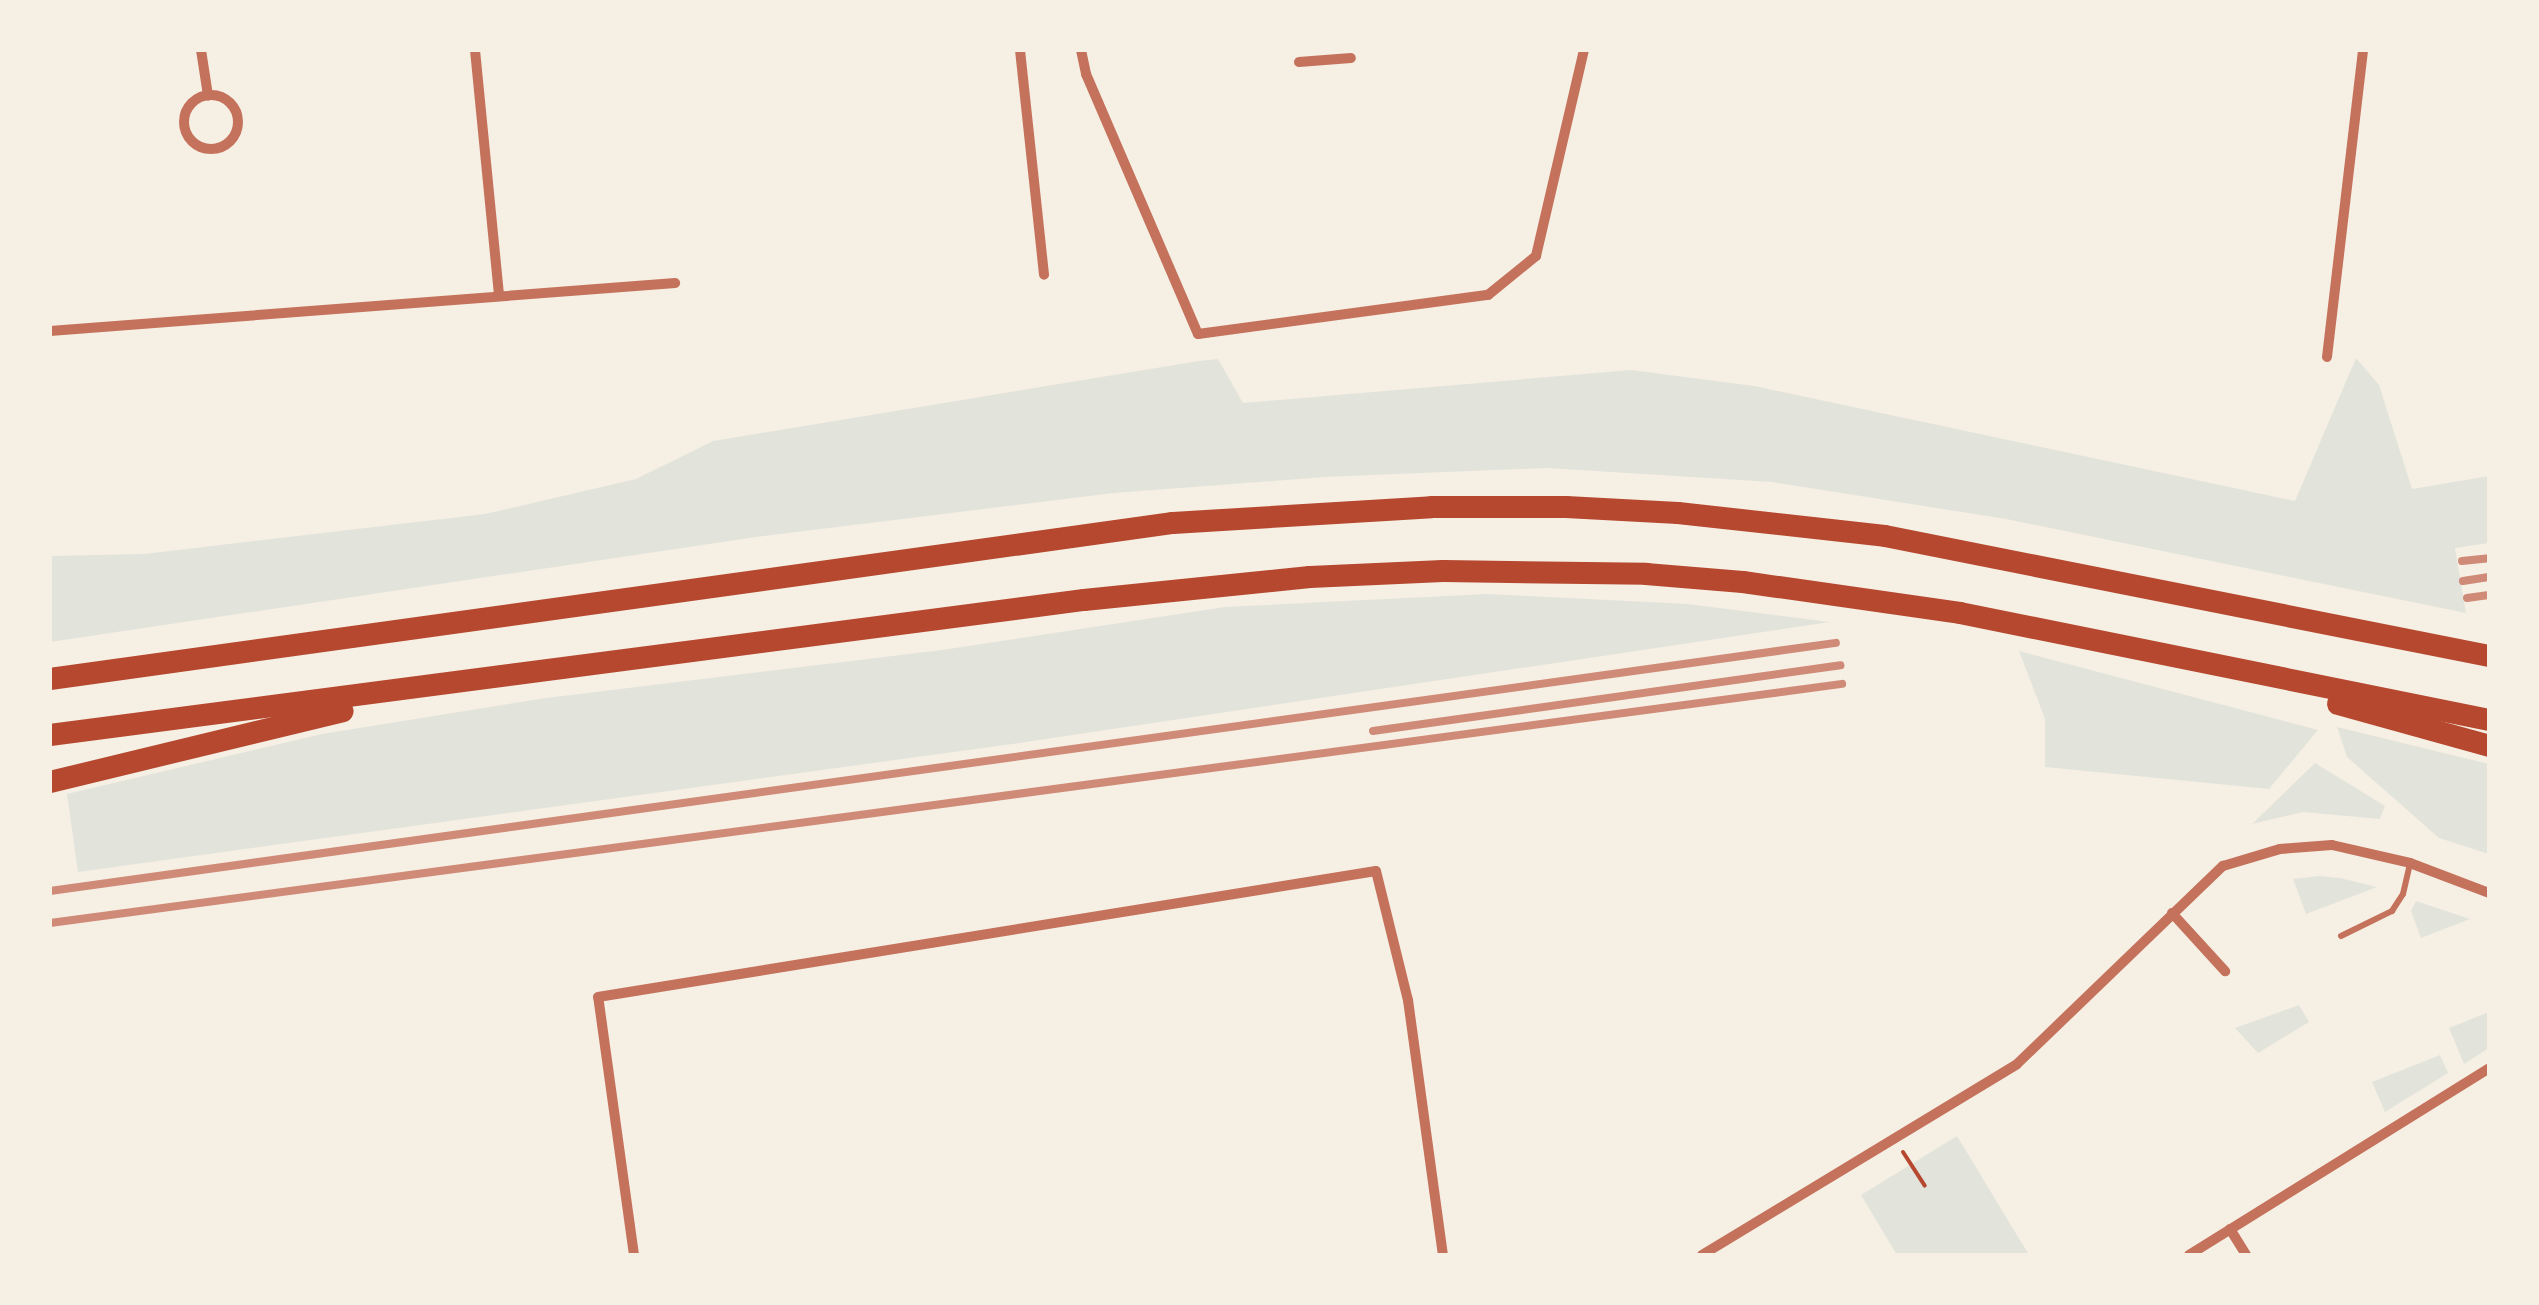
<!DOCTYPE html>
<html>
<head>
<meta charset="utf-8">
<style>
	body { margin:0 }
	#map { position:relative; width:2539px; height:1305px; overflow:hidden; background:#f6efe4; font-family:Overpass,sans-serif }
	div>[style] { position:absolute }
	.green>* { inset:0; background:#e2e4dc }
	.path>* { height:4px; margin:-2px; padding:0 2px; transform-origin:2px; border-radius:2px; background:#b5482f }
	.service>* { height:6px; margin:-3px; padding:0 3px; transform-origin:3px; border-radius:3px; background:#c5725c }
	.minor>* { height:10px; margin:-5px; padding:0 5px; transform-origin:5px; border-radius:5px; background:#c5725c }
	.minor>.ring { margin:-5px; padding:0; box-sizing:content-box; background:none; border:10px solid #c5725c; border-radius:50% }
	.motorway>* { height:22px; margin:-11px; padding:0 11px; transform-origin:11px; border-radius:11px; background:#b5482f }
	.rail>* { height:8px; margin:-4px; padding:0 4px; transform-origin:4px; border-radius:4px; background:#cf8b77 }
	span { translate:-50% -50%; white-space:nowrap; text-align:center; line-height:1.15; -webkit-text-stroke:9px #f6efe4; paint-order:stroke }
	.frame { position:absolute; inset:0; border:52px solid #f6efe4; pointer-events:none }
</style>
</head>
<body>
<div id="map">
	<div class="green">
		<i style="clip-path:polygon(2356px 358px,2379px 385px,2412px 489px,2489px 476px,2489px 543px,2455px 548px,2466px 613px,2006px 519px,1772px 482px,1547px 468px,1325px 477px,1114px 493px,756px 537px,50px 642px,50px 556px,144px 554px,485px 514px,636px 479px,713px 441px,1199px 361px,1218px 359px,1243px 403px,1631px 370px,1754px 386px,2295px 501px)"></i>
		<i style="clip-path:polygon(1487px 594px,1688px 604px,1830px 622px,1019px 743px,78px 872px,67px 794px,322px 734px,546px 698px,942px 650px,1225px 607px)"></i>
		<i style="clip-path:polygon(2019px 651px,2318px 730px,2269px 789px,2045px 767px,2045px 719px)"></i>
		<i style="clip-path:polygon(2337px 727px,2489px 764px,2489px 854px,2439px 838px,2347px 757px)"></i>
		<i style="clip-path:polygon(2315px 763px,2385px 806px,2380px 819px,2303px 812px,2252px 824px)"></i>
		<i style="clip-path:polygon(2319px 876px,2340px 878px,2377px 887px,2306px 914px,2293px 879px)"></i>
		<i style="clip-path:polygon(2416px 901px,2470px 919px,2421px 938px,2411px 911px)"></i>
		<i style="clip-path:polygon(2299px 1005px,2309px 1022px,2258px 1053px,2235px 1028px)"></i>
		<i style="clip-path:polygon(2489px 1012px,2489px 1048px,2464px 1064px,2449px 1028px)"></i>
		<i style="clip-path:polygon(2440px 1055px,2448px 1073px,2385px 1112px,2372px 1082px)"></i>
		<i style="clip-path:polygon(1957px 1136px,2029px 1255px,1897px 1255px,1861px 1195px)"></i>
	</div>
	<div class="path">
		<i style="left:1903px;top:1152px;width:40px;rotate:57.1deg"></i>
	</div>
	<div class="service">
		<i style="left:2341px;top:936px;width:57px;rotate:-26.1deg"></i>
		<i style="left:2392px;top:911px;width:20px;rotate:-57deg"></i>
		<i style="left:2403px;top:894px;width:32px;rotate:-77deg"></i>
	</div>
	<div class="minor">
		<i style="left:201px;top:50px;width:46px;rotate:81.2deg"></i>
		<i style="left:475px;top:50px;width:244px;rotate:84.4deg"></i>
		<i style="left:1020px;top:50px;width:226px;rotate:83.9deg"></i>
		<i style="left:1081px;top:50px;width:25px;rotate:78deg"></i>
		<i style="left:1086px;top:74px;width:283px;rotate:66.7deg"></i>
		<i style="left:1198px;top:334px;width:293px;rotate:-7.7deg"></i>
		<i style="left:1488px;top:295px;width:62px;rotate:-39.1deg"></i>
		<i style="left:1536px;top:256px;width:212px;rotate:-76.9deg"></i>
		<i style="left:1299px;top:62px;width:52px;rotate:-4.4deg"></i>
		<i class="ring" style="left:184px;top:95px;width:44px;height:44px"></i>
		<i style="left:50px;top:331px;width:627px;rotate:-4.39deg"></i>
		<i style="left:2327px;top:357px;width:309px;rotate:-83.3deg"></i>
		<i style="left:2172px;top:913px;width:79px;rotate:47.6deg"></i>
		<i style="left:2230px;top:1229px;width:31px;rotate:58deg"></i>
		<i style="left:634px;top:1255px;width:260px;rotate:-97.9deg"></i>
		<i style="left:598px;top:997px;width:788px;rotate:-9.2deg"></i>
		<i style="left:1376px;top:871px;width:133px;rotate:76.1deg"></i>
		<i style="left:1408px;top:1000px;width:257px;rotate:82.2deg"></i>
		<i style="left:1702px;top:1255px;width:368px;rotate:-31.2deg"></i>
		<i style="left:2017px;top:1064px;width:286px;rotate:-43.9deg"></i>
		<i style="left:2223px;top:866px;width:59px;rotate:-16.6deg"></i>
		<i style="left:2280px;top:849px;width:52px;rotate:-4.4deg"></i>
		<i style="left:2332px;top:845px;width:80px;rotate:13deg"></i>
		<i style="left:2410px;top:863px;width:85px;rotate:20.8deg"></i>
		<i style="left:2189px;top:1255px;width:354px;rotate:-31.9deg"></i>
	</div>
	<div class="motorway">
		<i style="left:50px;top:679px;width:1134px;rotate:-7.91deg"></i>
		<i style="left:1173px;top:523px;width:259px;rotate:-3.5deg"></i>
		<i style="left:1432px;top:507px;width:134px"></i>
		<i style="left:1566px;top:507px;width:112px;rotate:3.1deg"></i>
		<i style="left:1678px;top:513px;width:208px;rotate:6.3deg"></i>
		<i style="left:1885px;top:536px;width:616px;rotate:11.24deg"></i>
		<i style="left:2338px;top:704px;width:157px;rotate:15.5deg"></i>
		<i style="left:50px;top:735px;width:1043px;rotate:-7.44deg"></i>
		<i style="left:1084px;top:600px;width:227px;rotate:-5.8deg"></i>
		<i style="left:1310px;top:577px;width:133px;rotate:-2.6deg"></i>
		<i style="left:1443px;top:571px;width:203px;rotate:0.8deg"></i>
		<i style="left:1646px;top:574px;width:97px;rotate:4.7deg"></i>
		<i style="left:1743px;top:582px;width:219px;rotate:8.1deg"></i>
		<i style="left:1960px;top:613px;width:540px;rotate:11.43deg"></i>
		<i style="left:50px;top:782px;width:301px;rotate:-13.6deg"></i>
	</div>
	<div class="rail">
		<i style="left:2462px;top:561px;width:27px;rotate:-6deg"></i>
		<i style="left:2463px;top:581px;width:26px;rotate:-9deg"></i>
		<i style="left:2467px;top:598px;width:22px;rotate:-8deg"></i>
		<i style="left:1373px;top:731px;width:472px;rotate:-8deg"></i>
		<i style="left:50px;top:891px;width:1803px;rotate:-7.91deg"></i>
		<i style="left:50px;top:923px;width:1808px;rotate:-7.6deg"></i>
	</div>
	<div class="frame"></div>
</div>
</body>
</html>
